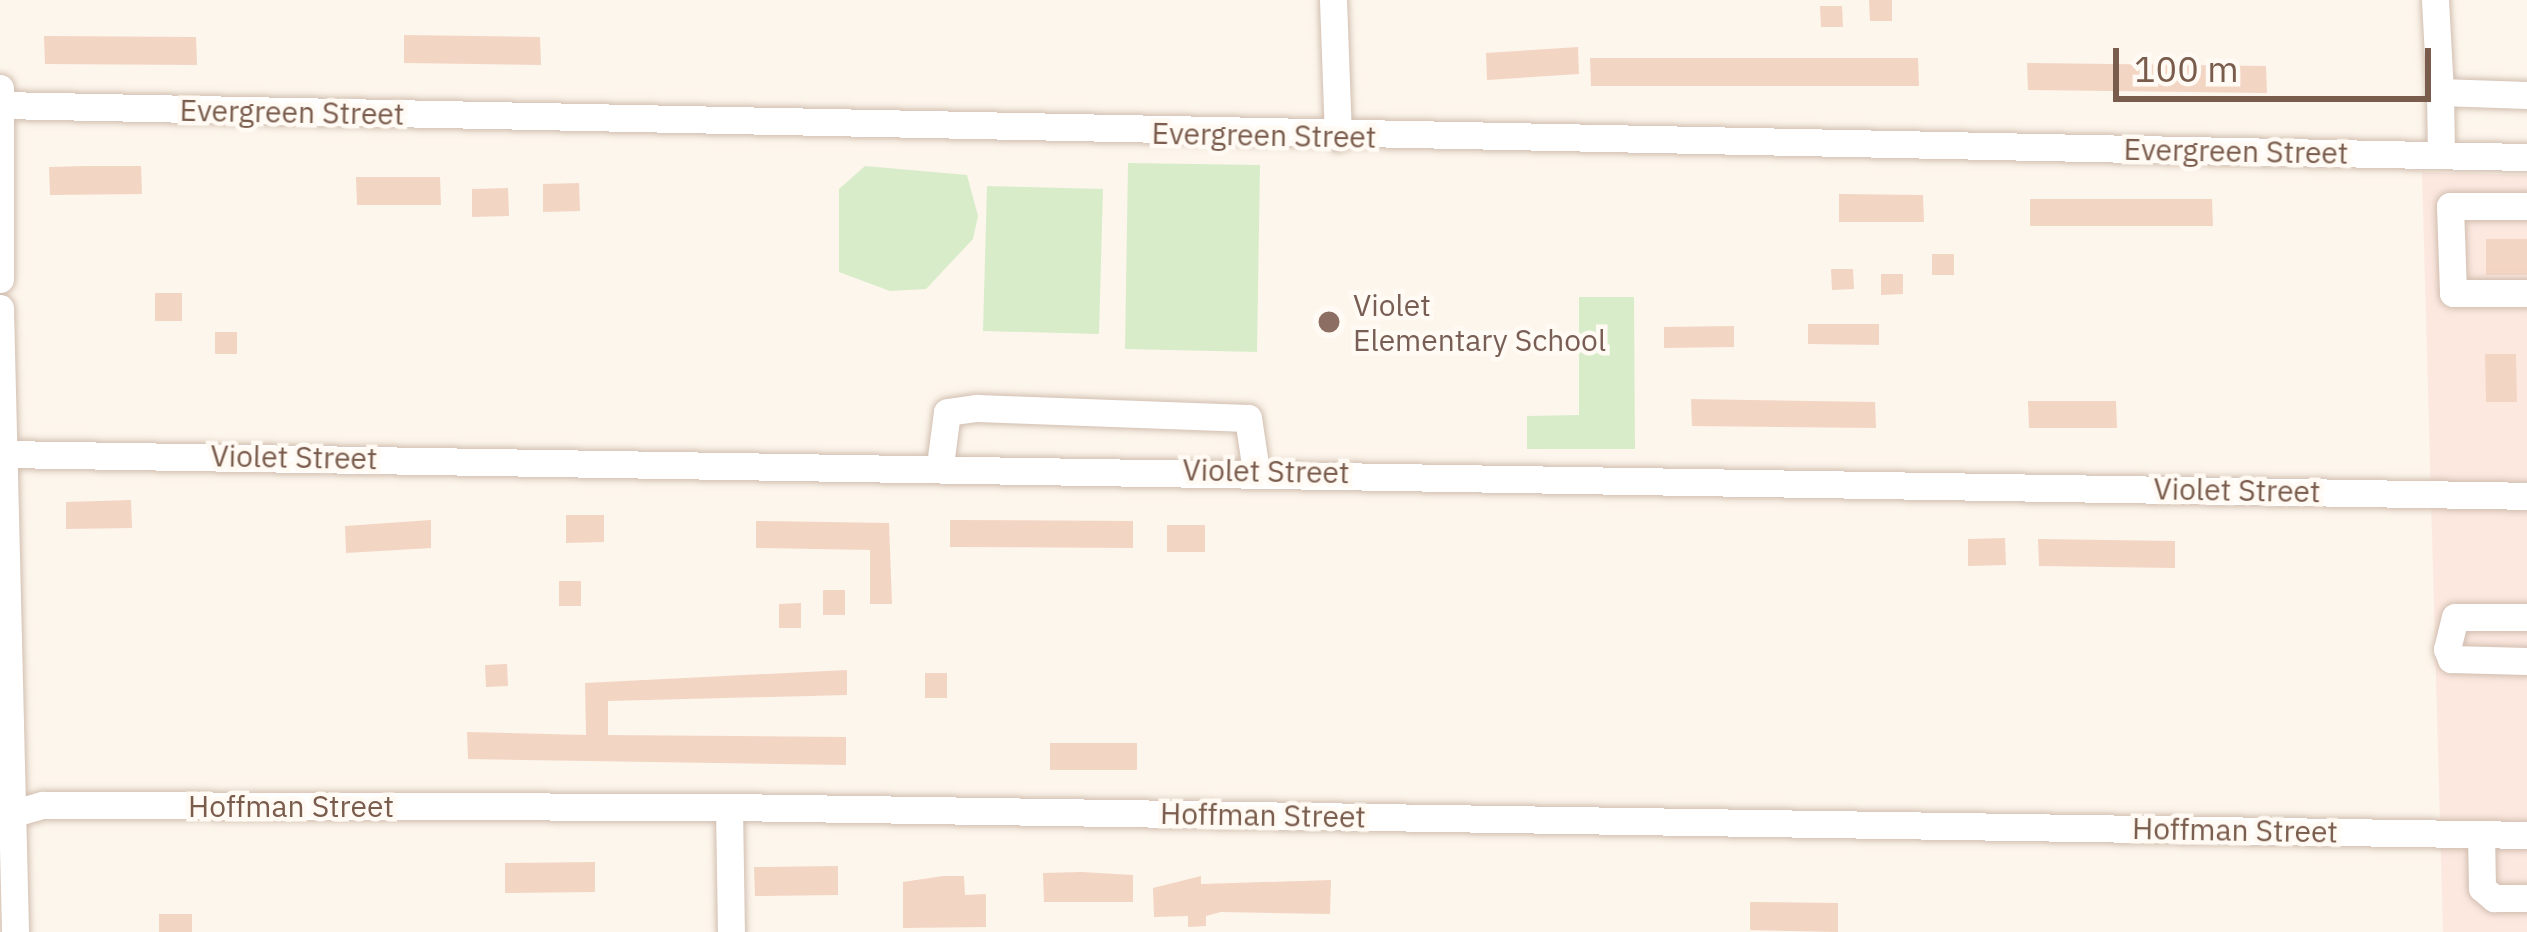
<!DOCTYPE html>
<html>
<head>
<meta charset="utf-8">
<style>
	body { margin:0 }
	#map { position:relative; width:2527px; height:932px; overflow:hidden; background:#fdf6ec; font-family:"IBM Plex Sans",sans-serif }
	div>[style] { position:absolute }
	.commercial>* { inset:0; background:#fde8e0 }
	.green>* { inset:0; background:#d8ecc9 }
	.building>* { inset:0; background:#f3d5c3 }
	.roads { filter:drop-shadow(0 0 3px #d1beb0) drop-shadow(0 0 3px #d1beb0) }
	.minor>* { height:27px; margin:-13.5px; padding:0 13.5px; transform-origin:13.5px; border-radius:13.5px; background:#fff }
	.dots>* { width:33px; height:33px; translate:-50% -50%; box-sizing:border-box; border:6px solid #fffaf3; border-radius:50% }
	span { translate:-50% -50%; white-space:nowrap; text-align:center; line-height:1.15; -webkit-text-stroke:9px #fffaf3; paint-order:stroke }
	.street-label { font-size:30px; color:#7a5c4d }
	.education-label { font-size:30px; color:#785e54 }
	.left { translate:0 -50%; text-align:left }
	.scale { position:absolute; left:2113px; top:48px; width:318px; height:54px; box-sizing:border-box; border:6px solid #7a5c4d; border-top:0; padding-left:15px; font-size:36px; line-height:42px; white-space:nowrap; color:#7a5c4d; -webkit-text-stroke:9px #fffaf3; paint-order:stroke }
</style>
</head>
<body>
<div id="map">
	<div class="commercial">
		<i style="clip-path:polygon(2422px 172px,2527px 175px,2527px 932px,2443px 932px)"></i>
	</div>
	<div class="green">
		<i style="clip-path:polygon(1128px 163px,1260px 165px,1257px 352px,1125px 349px)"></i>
		<i style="clip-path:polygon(865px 166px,967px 175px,978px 216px,973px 239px,926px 289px,890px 291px,839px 272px,839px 189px)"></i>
		<i style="clip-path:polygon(987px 186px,1103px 189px,1099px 334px,983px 331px)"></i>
		<i style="clip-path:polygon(1579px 297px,1634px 297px,1635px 449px,1527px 449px,1527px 416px,1579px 415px)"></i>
	</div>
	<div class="building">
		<i style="clip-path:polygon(1869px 0,1892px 0,1892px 21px,1870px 21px)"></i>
		<i style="clip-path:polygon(1820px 6px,1842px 6px,1843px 27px,1821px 27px)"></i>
		<i style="clip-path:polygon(404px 35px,540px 37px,541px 65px,404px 63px)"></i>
		<i style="clip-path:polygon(44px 36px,196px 37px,197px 65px,45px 64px)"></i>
		<i style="clip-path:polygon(1578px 47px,1579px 74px,1487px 80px,1486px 53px)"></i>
		<i style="clip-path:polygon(1590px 58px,1918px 58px,1919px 86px,1591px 86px)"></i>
		<i style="clip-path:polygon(2027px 63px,2266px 66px,2267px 93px,2028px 90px)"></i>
		<i style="clip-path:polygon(86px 166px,141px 166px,142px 194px,50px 195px,49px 167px)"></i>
		<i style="clip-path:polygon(356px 177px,440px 177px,441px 205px,357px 205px)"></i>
		<i style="clip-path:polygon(579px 183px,580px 211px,543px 212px,543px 184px)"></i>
		<i style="clip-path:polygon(508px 188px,509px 216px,472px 217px,472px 189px)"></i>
		<i style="clip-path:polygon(1839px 194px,1923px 195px,1924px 222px,1839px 222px)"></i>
		<i style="clip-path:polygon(2030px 199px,2212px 199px,2213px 226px,2030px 226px)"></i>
		<i style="clip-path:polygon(2486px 239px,2527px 239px,2527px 275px,2486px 275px)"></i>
		<i style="clip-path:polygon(1932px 254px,1954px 254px,1954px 275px,1932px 275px)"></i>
		<i style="clip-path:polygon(1831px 269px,1853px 269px,1854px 289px,1832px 290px)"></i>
		<i style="clip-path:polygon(1881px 274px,1903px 274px,1903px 294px,1881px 295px)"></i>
		<i style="clip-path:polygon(155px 293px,182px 293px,182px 321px,155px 321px)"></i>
		<i style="clip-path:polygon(1808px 324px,1879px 324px,1879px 345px,1808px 344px)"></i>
		<i style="clip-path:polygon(1734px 326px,1734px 347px,1664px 348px,1664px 327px)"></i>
		<i style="clip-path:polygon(215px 332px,237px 332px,237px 354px,215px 354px)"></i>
		<i style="clip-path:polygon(2485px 354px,2516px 354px,2517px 402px,2486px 402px)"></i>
		<i style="clip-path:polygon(1691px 399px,1875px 402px,1876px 428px,1692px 426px)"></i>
		<i style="clip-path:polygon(2028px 401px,2116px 401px,2117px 428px,2029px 428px)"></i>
		<i style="clip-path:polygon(131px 500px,132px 528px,66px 529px,66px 502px)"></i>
		<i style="clip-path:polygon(566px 515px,604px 515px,604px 542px,566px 543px)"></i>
		<i style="clip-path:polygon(431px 520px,431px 548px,346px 553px,345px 526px)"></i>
		<i style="clip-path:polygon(950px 520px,1133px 521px,1133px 548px,950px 547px)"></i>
		<i style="clip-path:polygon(756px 521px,889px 523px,892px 604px,870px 604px,870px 550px,756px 548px)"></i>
		<i style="clip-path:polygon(1167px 525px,1205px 525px,1205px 552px,1167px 552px)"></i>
		<i style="clip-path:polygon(2005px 538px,2006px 565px,1968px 566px,1968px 539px)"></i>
		<i style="clip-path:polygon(2038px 539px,2175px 541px,2175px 568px,2039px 566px)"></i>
		<i style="clip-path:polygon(559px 581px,581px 581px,581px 606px,559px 606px)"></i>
		<i style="clip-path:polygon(823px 590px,845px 590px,845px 615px,823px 615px)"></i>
		<i style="clip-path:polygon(801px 603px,801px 628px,779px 628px,779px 604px)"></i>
		<i style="clip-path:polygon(507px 664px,508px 686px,486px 687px,485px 665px)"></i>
		<i style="clip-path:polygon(847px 670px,847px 695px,608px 701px,608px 735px,846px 737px,846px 765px,468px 759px,467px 732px,586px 735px,585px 683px)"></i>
		<i style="clip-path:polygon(925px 673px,947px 673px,947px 698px,925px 698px)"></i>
		<i style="clip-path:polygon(1050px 743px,1137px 743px,1137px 770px,1050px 770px)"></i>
		<i style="clip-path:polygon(595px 862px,595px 892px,505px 893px,505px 863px)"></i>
		<i style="clip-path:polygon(838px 866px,838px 895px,755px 896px,754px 867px)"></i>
		<i style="clip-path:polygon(1081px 872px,1133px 875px,1133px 902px,1044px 902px,1043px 873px)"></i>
		<i style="clip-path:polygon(943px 876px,964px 876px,965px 895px,986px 894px,986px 927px,903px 928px,903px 882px)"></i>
		<i style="clip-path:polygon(1201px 876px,1201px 884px,1331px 880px,1330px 914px,1221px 912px,1206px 916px,1206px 926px,1188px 927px,1188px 916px,1154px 917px,1153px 888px)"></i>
		<i style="clip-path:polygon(1750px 902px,1838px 903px,1838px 932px,1750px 930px)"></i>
		<i style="clip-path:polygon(159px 914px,192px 914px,192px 932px,159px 932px)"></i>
	</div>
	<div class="roads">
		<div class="minor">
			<i style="left:1333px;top:0;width:137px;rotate:87.9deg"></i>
			<i style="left:2435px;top:0;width:92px;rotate:86.9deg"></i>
			<i style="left:0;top:88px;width:191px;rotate:90deg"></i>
			<i style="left:1px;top:105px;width:2527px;rotate:1.18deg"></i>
			<i style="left:2441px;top:155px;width:63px;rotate:-90.9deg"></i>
			<i style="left:2440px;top:92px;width:87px;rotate:2deg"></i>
			<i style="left:2527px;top:206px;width:77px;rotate:180deg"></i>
			<i style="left:2450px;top:206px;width:87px;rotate:88deg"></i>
			<i style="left:2453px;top:293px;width:74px"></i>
			<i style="left:0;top:308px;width:624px;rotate:88.62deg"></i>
			<i style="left:4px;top:454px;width:2523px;rotate:0.95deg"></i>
			<i style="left:940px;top:465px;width:53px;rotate:-82.5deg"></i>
			<i style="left:947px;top:412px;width:30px;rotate:-8deg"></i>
			<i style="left:977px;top:408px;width:271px;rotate:2.1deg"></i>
			<i style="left:1248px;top:418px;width:54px;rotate:81.4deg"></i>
			<i style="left:2527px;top:617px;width:72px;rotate:180deg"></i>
			<i style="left:2455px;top:617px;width:33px;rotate:104deg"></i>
			<i style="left:2447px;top:649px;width:11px;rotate:68deg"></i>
			<i style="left:2451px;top:659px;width:76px;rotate:1.5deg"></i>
			<i style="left:729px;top:807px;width:125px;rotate:89.1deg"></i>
			<i style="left:0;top:817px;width:44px;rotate:-15.9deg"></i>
			<i style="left:42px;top:805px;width:687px;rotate:0.17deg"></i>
			<i style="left:729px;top:807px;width:1798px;rotate:0.89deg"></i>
			<i style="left:2481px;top:834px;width:54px;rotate:88.9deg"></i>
			<i style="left:2482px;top:888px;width:16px;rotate:40deg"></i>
			<i style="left:2494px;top:898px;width:33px"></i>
		</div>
	</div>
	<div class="dots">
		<i style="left:1329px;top:322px;background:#8d6e63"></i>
	</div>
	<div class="street-label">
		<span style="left:292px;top:112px;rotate:1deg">Evergreen Street</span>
		<span style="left:1264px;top:135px;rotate:1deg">Evergreen Street</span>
		<span style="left:2236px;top:151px;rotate:1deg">Evergreen Street</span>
		<span style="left:294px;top:457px;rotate:1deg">Violet Street</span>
		<span style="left:1266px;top:471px;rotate:1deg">Violet Street</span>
		<span style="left:2237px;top:490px;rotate:1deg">Violet Street</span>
		<span style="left:291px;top:806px">Hoffman Street</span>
		<span style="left:1263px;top:815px;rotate:1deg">Hoffman Street</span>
		<span style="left:2235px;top:830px;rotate:1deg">Hoffman Street</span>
	</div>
	<div class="education-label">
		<span class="left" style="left:1353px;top:322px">Violet<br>Elementary School</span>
	</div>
	<div class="scale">100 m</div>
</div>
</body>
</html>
